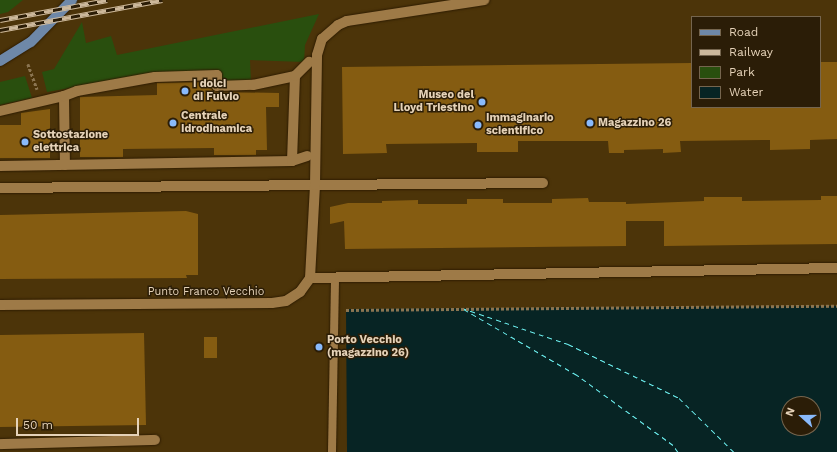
<!DOCTYPE html>
<html>
<head>
<meta charset="utf-8">
<style>
	body { margin:0 }
	#map { position:relative; width:837px; height:452px; overflow:hidden; background:#4c3409; font-family:"Work Sans",sans-serif }
	div>[style] { position:absolute }
	.green>* { inset:0; background:#294f0e }
	.water>* { inset:0; background:#072424 }
	.ferry>* { height:1px; margin-top:-0.5px; transform-origin:0; background:repeating-linear-gradient(90deg,#6ff6f6 0 5px,transparent 0 9px) }
	.building>* { inset:0; background:#855c11 }
	.path>* { height:2.5px; margin-top:-1.25px; transform-origin:0; background:repeating-linear-gradient(90deg,#8b7551 0 3px,transparent 0 5px) }
	.roads { filter:drop-shadow(0 0 1px #2e1c01) drop-shadow(0 0 1px #2e1c01) }
	.service>* { height:8px; margin:-4px; padding:0 4px; transform-origin:4px; border-radius:4px; background:#9e7a47 }
	.pedestrian>* { height:10px; margin:-5px; padding:0 5px; transform-origin:5px; border-radius:5px; background:#9e7a47 }
	.minor>* { height:10px; margin:-5px; padding:0 5px; transform-origin:5px; border-radius:5px; background:#9e7a47 }
	.primary>* { height:10px; margin:-5px; padding:0 5px; transform-origin:5px; border-radius:5px; background:#6e88a8 }
	.rail>* { height:4.5px; margin-top:-2.25px; transform-origin:0; background:repeating-linear-gradient(90deg,#2b1d07 0 9px,#ccb89b 0 18px); box-sizing:border-box; border-block:1px solid #ccb89b }
	.dots>* { width:11px; height:11px; translate:-50% -50%; box-sizing:border-box; border:2px solid #2b1d07; border-radius:50% }
	span { translate:-50% -50%; white-space:nowrap; text-align:center; line-height:1.15; -webkit-text-stroke:3px #2b1d07; paint-order:stroke }
	.poi-label { font-size:11px; color:#e5d2b8; font-weight:700 }
	.left { translate:0 -50%; text-align:left }
	.right { translate:-100% -50%; text-align:right }
	.street-label { font-size:11px; color:#e5d2b8 }
	.legend { position:absolute; left:691px; top:16px; width:130px; height:92px; box-sizing:border-box; background:#2b1d07; border:1px solid #75654e; margin:0; padding:5px 7px; list-style:none; font-size:12px; color:#e5d2b8 }
	.legend li { display:flex; align-items:center; gap:8px; height:20px }
	.legend b { width:20px; border:1px solid #75654e }
	.north { position:absolute; left:781px; top:396px; width:40px; height:40px; box-sizing:border-box; background:#2b1d07; border:1px solid #75654e; border-radius:50%; rotate:291deg; font-size:11px; font-weight:700; line-height:16px; text-align:center; color:#e5d2b8 }
	.north::after { content:''; display:block; margin:auto; width:14px; height:18px; background:#89bafc; clip-path:polygon(50% 0,100% 100%,50% 72%,0 100%) }
	.scale { position:absolute; left:16px; top:418px; width:123px; height:18px; box-sizing:border-box; border:2px solid #e5d2b8; border-top:0; padding-left:5px; font-size:12px; line-height:14px; white-space:nowrap; color:#e5d2b8; -webkit-text-stroke:3px #2b1d07; paint-order:stroke }
</style>
</head>
<body>
<div id="map">
	<div class="green">
		<i style="clip-path:polygon(0 0,23px 0,8px 12px,0 14px)"></i>
		<i style="clip-path:polygon(319px 14px,305px 45px,304px 62px,250px 60px,251px 82px,220px 83px,220px 72px,158px 73px,47px 92px,42px 72px,54px 69px,82px 22px,86px 43px,111px 36px,117px 55px)"></i>
		<i style="clip-path:polygon(25px 76px,32px 98px,0 105px,0 82px)"></i>
	</div>
	<div class="water">
		<i style="clip-path:polygon(evenodd,837px 306px,837px 452px,347px 452px,346px 309px,837px 306px,789px 404px,813px 404px,813px 428px,789px 428px,789px 404px)"></i>
	</div>
	<div class="ferry">
		<i style="left:678px;top:452px;width:9px;rotate:-126deg"></i>
		<i style="left:673px;top:445px;width:119px;rotate:-143.9deg"></i>
		<i style="left:577px;top:375px;width:133px;rotate:-149.8deg"></i>
		<i style="left:462px;top:308px;width:112px;rotate:18.8deg"></i>
		<i style="left:568px;top:344px;width:123px;rotate:25.9deg"></i>
		<i style="left:679px;top:398px;width:77px;rotate:44.5deg"></i>
	</div>
	<div class="building">
		<i style="clip-path:polygon(820px 62px,837px 62px,837px 139px,810px 140px,810px 149px,770px 150px,770px 140px,680px 141px,681px 152px,663px 153px,663px 149px,624px 150px,624px 153px,609px 153px,608px 141px,518px 141px,518px 152px,477px 152px,477px 143px,386px 144px,387px 153px,343px 154px,342px 67px,692px 63px,692px 107px,820px 107px)"></i>
		<i style="clip-path:polygon(210px 82px,212px 90px,217px 92px,279px 93px,279px 107px,266px 107px,267px 150px,256px 150px,256px 155px,214px 155px,214px 148px,123px 149px,123px 157px,80px 157px,80px 97px,157px 95px,157px 83px)"></i>
		<i style="clip-path:polygon(50px 109px,50px 158px,0 158px,0 125px,21px 125px,21px 113px)"></i>
		<i style="clip-path:polygon(821px 196px,837px 196px,837px 244px,664px 246px,664px 221px,626px 221px,626px 246px,345px 249px,344px 221px,330px 224px,330px 207px,348px 203px,382px 203px,382px 201px,418px 200px,418px 204px,467px 204px,467px 199px,503px 199px,503px 203px,552px 203px,552px 199px,588px 198px,589px 202px,626px 202px,626px 204px,704px 201px,704px 197px,742px 197px,742px 201px,821px 200px)"></i>
		<i style="clip-path:polygon(186px 211px,198px 214px,198px 275px,186px 275px,187px 278px,0 279px,0 215px)"></i>
		<i style="clip-path:polygon(144px 333px,146px 425px,0 427px,0 335px)"></i>
		<i style="clip-path:polygon(204px 337px,217px 337px,217px 358px,204px 358px)"></i>
	</div>
	<div class="path">
		<i style="left:28px;top:64px;width:27px;rotate:70deg"></i>
		<i style="left:346px;top:310px;width:491px;rotate:-0.5deg"></i>
	</div>
	<div class="roads">
		<div class="service">
			<i style="left:332px;top:452px;width:175px;rotate:-89deg"></i>
		</div>
		<div class="pedestrian">
			<i style="left:64px;top:96px;width:69px;rotate:89.2deg"></i>
			<i style="left:0;top:111px;width:66px;rotate:-13.2deg"></i>
			<i style="left:64px;top:96px;width:14px;rotate:-21deg"></i>
			<i style="left:77px;top:91px;width:79px;rotate:-10.2deg"></i>
			<i style="left:155px;top:77px;width:62px;rotate:-1.8deg"></i>
			<i style="left:217px;top:75px;width:11px;rotate:90deg"></i>
			<i style="left:217px;top:86px;width:36px;rotate:-2deg"></i>
			<i style="left:253px;top:85px;width:43px;rotate:-12.1deg"></i>
			<i style="left:292px;top:161px;width:85px;rotate:-88deg"></i>
			<i style="left:295px;top:76px;width:20px;rotate:-45deg"></i>
			<i style="left:0;top:166px;width:292px;rotate:-1deg"></i>
			<i style="left:292px;top:161px;width:16px;rotate:-18deg"></i>
			<i style="left:0;top:444px;width:155px;rotate:-1.5deg"></i>
		</div>
		<div class="minor">
			<i style="left:0;top:188px;width:543px;rotate:-0.53deg"></i>
			<i style="left:310px;top:278px;width:527px;rotate:-1.09deg"></i>
			<i style="left:0;top:305px;width:272px;rotate:-0.4deg"></i>
			<i style="left:272px;top:303px;width:14px;rotate:-8deg"></i>
			<i style="left:286px;top:301px;width:17px;rotate:-33deg"></i>
			<i style="left:300px;top:292px;width:17px;rotate:-54deg"></i>
			<i style="left:310px;top:278px;width:93px;rotate:-86.9deg"></i>
			<i style="left:315px;top:185px;width:130px;rotate:-89.1deg"></i>
			<i style="left:317px;top:55px;width:17px;rotate:-73deg"></i>
			<i style="left:322px;top:39px;width:21px;rotate:-41deg"></i>
			<i style="left:338px;top:25px;width:10px;rotate:-24deg"></i>
			<i style="left:347px;top:21px;width:139px;rotate:-8.7deg"></i>
		</div>
		<div class="primary">
			<i style="left:0;top:61px;width:36px;rotate:-32deg"></i>
			<i style="left:31px;top:42px;width:59px;rotate:-45.7deg"></i>
		</div>
	</div>
	<div class="rail">
		<i style="left:0;top:20px;width:109px;rotate:-10.6deg"></i>
		<i style="left:0;top:30px;width:165px;rotate:-10.5deg"></i>
	</div>
	<div class="dots">
		<i style="left:185px;top:91px;background:#89bafc"></i>
		<i style="left:482px;top:102px;background:#89bafc"></i>
		<i style="left:173px;top:123px;background:#89bafc"></i>
		<i style="left:590px;top:123px;background:#89bafc"></i>
		<i style="left:478px;top:125px;background:#89bafc"></i>
		<i style="left:25px;top:142px;background:#89bafc"></i>
		<i style="left:319px;top:347px;background:#89bafc"></i>
	</div>
	<div class="poi-label">
		<span class="left" style="left:193px;top:91px">I dolci<br>di Fulvio</span>
		<span class="right" style="left:474px;top:102px">Museo del<br>Lloyd Triestino</span>
		<span class="left" style="left:181px;top:123px">Centrale<br>Idrodinamica</span>
		<span class="left" style="left:486px;top:125px">Immaginario<br>scientifico</span>
		<span class="left" style="left:598px;top:123px">Magazzino 26</span>
		<span class="left" style="left:33px;top:142px">Sottostazione<br>elettrica</span>
		<span class="left" style="left:327px;top:347px">Porto Vecchio<br>(magazzino 26)</span>
	</div>
	<div class="street-label">
		<span style="left:206px;top:292px">Punto Franco Vecchio</span>
	</div>
	<ul class="legend">
	<li><b style="height:5px;background:#6e88a8"></b>Road</li>
	<li><b style="height:5px;background:#ccb89b"></b>Railway</li>
	<li><b style="height:11px;background:#294f0e"></b>Park</li>
	<li><b style="height:11px;background:#072424"></b>Water</li>
	</ul>
	<div class="north">N</div>
	<div class="scale">50 m</div>
</div>
</body>
</html>
